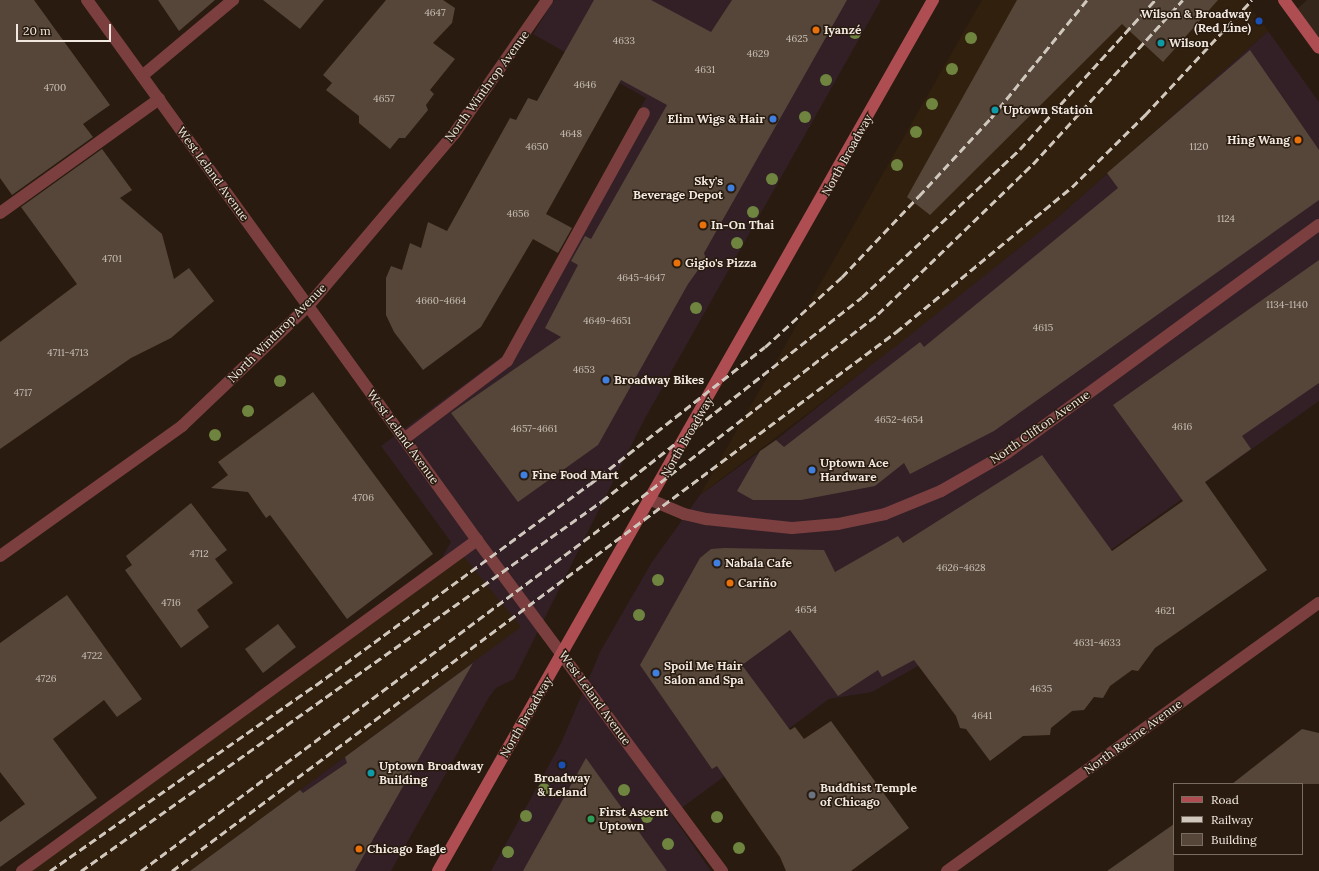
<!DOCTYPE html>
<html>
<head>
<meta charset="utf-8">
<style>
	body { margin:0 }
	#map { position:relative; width:1319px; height:871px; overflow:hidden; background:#291b0f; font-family:Lora,serif }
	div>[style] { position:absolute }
	.commercial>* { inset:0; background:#322026 }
	.built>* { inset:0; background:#32200e }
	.education>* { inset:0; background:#35261b }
	.building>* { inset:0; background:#554639 }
	.lane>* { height:12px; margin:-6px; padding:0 6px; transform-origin:6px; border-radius:6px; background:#7b3f40 }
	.street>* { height:12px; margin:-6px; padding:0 6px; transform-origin:6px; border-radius:6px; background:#7b3f40 }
	.secondary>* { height:12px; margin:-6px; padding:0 6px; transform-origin:6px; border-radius:6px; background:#ae4e52 }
	.rail>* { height:3px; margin-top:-1.5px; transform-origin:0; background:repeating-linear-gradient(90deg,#d0c7bd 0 8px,transparent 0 12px) }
	.trees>* { width:12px; height:12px; margin:-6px; border-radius:50%; background:#6e843f }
	.dots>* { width:11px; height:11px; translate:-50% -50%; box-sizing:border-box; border:2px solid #291b0f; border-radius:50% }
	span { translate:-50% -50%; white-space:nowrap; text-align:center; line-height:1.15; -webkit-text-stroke:3px #291b0f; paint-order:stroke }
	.number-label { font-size:10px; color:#cac0b6 }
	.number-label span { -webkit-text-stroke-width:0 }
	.poi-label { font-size:12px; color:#f1e8df; font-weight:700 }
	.right { translate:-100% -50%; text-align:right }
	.left { translate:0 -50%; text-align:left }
	.street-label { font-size:12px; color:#f1e8df }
	.legend { position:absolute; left:1173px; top:783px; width:130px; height:72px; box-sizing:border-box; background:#291b0f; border:1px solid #796d62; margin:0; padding:5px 7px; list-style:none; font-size:12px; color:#f1e8df }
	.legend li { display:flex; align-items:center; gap:8px; height:20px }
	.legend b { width:20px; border:1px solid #796d62 }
	.scale { position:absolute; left:16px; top:24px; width:95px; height:18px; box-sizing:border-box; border:2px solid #f1e8df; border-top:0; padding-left:5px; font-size:12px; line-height:14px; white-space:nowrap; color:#f1e8df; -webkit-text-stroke:3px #291b0f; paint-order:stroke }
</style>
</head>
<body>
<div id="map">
	<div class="commercial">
		<i style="clip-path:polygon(554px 0,881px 0,644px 420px,514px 679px,496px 688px,489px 697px,391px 871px,190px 871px,400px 716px,440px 561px,451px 542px,381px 446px,504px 355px,646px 98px,533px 34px)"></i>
		<i style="clip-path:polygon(1268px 31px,1319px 102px,1319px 401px,1066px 582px,872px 692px,829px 699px,672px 815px,711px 871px,491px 871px,561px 743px,601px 650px,652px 562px,700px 495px,776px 440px,1058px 217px)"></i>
	</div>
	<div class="built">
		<i style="clip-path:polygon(982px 0,1245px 0,1268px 31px,1058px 217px,904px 340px,700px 495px)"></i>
		<i style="clip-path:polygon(460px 552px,521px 627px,190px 871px,22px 871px)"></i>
	</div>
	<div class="education">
		<i style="clip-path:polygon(1307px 0,1319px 0,1319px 48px,1294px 12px)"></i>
	</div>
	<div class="building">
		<i style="clip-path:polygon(0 0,34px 0,110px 105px,83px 124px,93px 137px,12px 195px,0 178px)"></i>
		<i style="clip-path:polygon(158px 0,215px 0,179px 31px)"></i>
		<i style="clip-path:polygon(263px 0,324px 0,300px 29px)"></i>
		<i style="clip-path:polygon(386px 0,443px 0,455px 8px,452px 23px,433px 43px,455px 59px,430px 90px,434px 94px,426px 105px,428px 110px,405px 138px,399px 138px,390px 149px,359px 123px,359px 116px,326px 90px,332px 83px,323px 75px)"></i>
		<i style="clip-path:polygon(594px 0,651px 0,711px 32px,732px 0,847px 0,704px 253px,706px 259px,688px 284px,598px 445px,518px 502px,451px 413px,561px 337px,545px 328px,578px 265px,571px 261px,585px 236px,591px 239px,667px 105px,621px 80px,546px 214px,572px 228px,558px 253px,533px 239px,481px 327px,423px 370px,394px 332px,386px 315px,386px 278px,391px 266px,402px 270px,410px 243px,421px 248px,428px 222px,447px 231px,510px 118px,516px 120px,528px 98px,537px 101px)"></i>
		<i style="clip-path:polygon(1017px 0,1218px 0,1163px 62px,1122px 24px,930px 215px,907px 197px)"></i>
		<i style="clip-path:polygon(1250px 50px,1319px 150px,1319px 200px,994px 431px,910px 474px,904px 463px,875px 486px,801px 500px,753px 500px,737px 491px,760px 451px,776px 440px,784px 447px,920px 342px,924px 347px,1118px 188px,1107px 173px)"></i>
		<i style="clip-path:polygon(102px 149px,132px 190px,120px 198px,162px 234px,174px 279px,189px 268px,214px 301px,171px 338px,131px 358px,0 449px,0 342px,77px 284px,21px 207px)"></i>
		<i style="clip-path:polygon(1319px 260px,1319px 383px,1242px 436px,1251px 449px,1205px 482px,1267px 570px,1155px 648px,1138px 671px,1132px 670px,1110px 686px,1103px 698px,1094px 697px,1084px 710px,1072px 711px,1051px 728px,1050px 735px,1023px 736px,990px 761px,966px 729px,960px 728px,956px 716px,914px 660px,882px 677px,878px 670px,838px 696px,790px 630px,742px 665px,790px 730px,795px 727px,804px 739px,831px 721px,909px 828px,851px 871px,786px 871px,780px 857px,717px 766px,712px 769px,640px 665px,700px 558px,711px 549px,724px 548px,824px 550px,835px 572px,898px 536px,903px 543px,1042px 455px,1112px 551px,1183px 501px,1113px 405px)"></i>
		<i style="clip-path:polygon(313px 392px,433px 554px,347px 619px,270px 515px,266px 518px,248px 492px,211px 488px,228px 475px,218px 462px)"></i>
		<i style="clip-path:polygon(191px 503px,227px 550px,215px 559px,233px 583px,197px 610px,209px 627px,181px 648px,125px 570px,132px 565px,126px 556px)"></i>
		<i style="clip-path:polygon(67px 595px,142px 699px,117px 717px,104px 700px,53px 739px,97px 798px,0 867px,0 822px,25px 804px,0 772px,0 643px)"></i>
		<i style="clip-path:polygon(278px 624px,296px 647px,263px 673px,245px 649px)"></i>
		<i style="clip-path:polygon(473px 663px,355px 871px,190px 871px,300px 790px,303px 793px,347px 763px,345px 757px)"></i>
		<i style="clip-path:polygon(1302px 729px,1319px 733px,1319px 784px,1232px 784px)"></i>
		<i style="clip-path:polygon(586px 758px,667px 871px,523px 871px)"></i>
		<i style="clip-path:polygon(1174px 824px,1174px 871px,1107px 871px)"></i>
	</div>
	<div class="lane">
		<i style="left:142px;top:76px;width:119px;rotate:-39.9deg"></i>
		<i style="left:0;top:213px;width:196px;rotate:-35.6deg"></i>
		<i style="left:404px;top:439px;width:129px;rotate:-37.1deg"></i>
		<i style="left:507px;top:361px;width:283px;rotate:-61.1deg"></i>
		<i style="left:22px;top:871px;width:563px;rotate:-36.03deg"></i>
	</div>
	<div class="street">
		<i style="left:87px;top:0;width:666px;rotate:54.16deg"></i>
		<i style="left:477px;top:540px;width:412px;rotate:53.5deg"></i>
		<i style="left:651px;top:500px;width:36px;rotate:23deg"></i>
		<i style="left:684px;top:514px;width:23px;rotate:13deg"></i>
		<i style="left:706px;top:519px;width:86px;rotate:6deg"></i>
		<i style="left:792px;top:528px;width:46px;rotate:-5deg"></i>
		<i style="left:838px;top:524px;width:48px;rotate:-12deg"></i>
		<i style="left:885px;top:514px;width:61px;rotate:-22.3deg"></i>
		<i style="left:941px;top:491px;width:76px;rotate:-29.9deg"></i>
		<i style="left:1007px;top:453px;width:386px;rotate:-36.2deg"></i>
		<i style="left:0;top:556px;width:224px;rotate:-35.5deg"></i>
		<i style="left:182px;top:426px;width:174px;rotate:-43.6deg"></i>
		<i style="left:308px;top:306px;width:226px;rotate:-49.7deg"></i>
		<i style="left:454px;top:134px;width:163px;rotate:-55.2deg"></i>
		<i style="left:947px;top:871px;width:458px;rotate:-35.8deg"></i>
	</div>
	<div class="secondary">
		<i style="left:1284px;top:0;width:59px;rotate:53.9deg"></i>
		<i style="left:438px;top:871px;width:1002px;rotate:-60.39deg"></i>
	</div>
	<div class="rail">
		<i style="left:50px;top:871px;width:325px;rotate:-35deg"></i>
		<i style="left:316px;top:685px;width:340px;rotate:-36.3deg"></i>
		<i style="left:590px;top:484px;width:222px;rotate:-38.1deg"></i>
		<i style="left:765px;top:347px;width:104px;rotate:-42.3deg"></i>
		<i style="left:842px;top:277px;width:112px;rotate:-46.5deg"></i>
		<i style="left:919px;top:196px;width:106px;rotate:-47.3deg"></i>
		<i style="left:991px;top:118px;width:152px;rotate:-50.9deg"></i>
		<i style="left:81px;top:871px;width:639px;rotate:-35.38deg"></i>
		<i style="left:602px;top:501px;width:330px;rotate:-38.1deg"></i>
		<i style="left:862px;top:297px;width:216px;rotate:-43.1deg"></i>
		<i style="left:1020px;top:149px;width:201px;rotate:-47.8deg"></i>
		<i style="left:141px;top:871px;width:589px;rotate:-36.71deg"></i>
		<i style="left:613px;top:519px;width:335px;rotate:-37.7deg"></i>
		<i style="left:878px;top:314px;width:216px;rotate:-44.1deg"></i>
		<i style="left:1033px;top:164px;width:222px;rotate:-47.6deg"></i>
		<i style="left:172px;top:871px;width:903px;rotate:-36.67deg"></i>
		<i style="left:896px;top:332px;width:228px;rotate:-39.5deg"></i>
		<i style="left:1072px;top:187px;width:103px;rotate:-44.6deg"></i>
		<i style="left:1145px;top:115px;width:157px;rotate:-47.1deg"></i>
	</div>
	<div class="trees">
		<i style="left:855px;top:33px"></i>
		<i style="left:971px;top:38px"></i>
		<i style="left:952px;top:69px"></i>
		<i style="left:826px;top:80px"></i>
		<i style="left:932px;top:104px"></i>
		<i style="left:805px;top:117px"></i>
		<i style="left:916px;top:132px"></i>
		<i style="left:897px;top:165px"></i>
		<i style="left:772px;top:179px"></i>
		<i style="left:753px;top:212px"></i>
		<i style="left:737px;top:243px"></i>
		<i style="left:696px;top:308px"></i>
		<i style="left:280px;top:381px"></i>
		<i style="left:248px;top:411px"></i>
		<i style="left:215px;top:435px"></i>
		<i style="left:658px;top:580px"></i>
		<i style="left:639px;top:615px"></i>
		<i style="left:544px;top:789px"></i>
		<i style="left:624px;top:790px"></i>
		<i style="left:526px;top:816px"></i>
		<i style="left:647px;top:817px"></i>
		<i style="left:717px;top:817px"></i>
		<i style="left:668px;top:844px"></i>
		<i style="left:739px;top:848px"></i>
		<i style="left:508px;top:852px"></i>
	</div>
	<div class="dots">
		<i style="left:1259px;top:21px;background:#1a4fb4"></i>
		<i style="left:816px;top:30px;background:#e8710a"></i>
		<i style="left:1161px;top:43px;background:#0f9aa8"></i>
		<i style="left:995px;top:110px;background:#0f9aa8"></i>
		<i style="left:773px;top:119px;background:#3f7fe0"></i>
		<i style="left:1298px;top:140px;background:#e8710a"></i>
		<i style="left:731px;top:188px;background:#3f7fe0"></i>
		<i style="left:703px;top:225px;background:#e8710a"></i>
		<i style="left:677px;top:263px;background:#e8710a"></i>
		<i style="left:606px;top:380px;background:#3f7fe0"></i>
		<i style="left:812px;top:470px;background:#3f7fe0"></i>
		<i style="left:524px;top:475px;background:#3f7fe0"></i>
		<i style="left:717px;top:563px;background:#3f7fe0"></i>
		<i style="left:730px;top:583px;background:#e8710a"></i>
		<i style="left:656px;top:673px;background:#3f7fe0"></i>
		<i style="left:562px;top:765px;background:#1a4fb4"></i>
		<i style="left:371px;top:773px;background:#0f9aa8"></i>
		<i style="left:812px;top:795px;background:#6b7280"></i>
		<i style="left:591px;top:819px;background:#2e9e5b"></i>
		<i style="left:359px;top:849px;background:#e8710a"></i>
	</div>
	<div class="number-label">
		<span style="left:435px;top:13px">4647</span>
		<span style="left:797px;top:39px">4625</span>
		<span style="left:624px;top:41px">4633</span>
		<span style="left:758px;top:54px">4629</span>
		<span style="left:705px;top:70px">4631</span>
		<span style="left:585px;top:85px">4646</span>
		<span style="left:55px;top:88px">4700</span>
		<span style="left:384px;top:99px">4657</span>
		<span style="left:571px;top:134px">4648</span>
		<span style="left:537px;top:147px">4650</span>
		<span style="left:1199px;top:147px">1120</span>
		<span style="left:518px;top:214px">4656</span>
		<span style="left:1226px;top:219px">1124</span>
		<span style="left:112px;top:259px">4701</span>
		<span style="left:641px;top:278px">4645-4647</span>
		<span style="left:441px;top:301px">4660-4664</span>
		<span style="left:1287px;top:305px">1134-1140</span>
		<span style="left:607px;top:321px">4649-4651</span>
		<span style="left:1043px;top:328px">4615</span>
		<span style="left:68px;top:353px">4711-4713</span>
		<span style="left:584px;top:370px">4653</span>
		<span style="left:23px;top:393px">4717</span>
		<span style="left:899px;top:420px">4652-4654</span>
		<span style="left:1182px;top:427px">4616</span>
		<span style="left:534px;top:429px">4657-4661</span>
		<span style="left:363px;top:498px">4706</span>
		<span style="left:199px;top:554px">4712</span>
		<span style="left:961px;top:568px">4626-4628</span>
		<span style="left:171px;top:603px">4716</span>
		<span style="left:806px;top:610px">4654</span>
		<span style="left:1165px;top:611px">4621</span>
		<span style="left:1097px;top:643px">4631-4633</span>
		<span style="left:92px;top:656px">4722</span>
		<span style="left:46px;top:679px">4726</span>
		<span style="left:1041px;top:689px">4635</span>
		<span style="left:982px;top:716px">4641</span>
	</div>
	<div class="poi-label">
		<span class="right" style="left:1251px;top:21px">Wilson &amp; Broadway<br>(Red Line)</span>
		<span class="left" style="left:824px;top:30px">Iyanzé</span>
		<span class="left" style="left:1169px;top:43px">Wilson</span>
		<span class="left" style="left:1003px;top:110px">Uptown Station</span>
		<span class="right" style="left:765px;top:119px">Elim Wigs &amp; Hair</span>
		<span class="right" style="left:1290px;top:140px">Hing Wang</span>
		<span class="right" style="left:723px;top:188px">Sky's<br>Beverage Depot</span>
		<span class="left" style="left:711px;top:225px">In-On Thai</span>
		<span class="left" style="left:685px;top:263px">Gigio's Pizza</span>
		<span class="left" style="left:614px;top:380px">Broadway Bikes</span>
		<span class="left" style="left:820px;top:470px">Uptown Ace<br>Hardware</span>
		<span class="left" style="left:532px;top:475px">Fine Food Mart</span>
		<span class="left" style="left:725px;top:563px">Nabala Cafe</span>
		<span class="left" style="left:738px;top:583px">Cariño</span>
		<span class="left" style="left:664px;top:673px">Spoil Me Hair<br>Salon and Spa</span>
		<span class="left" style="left:379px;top:773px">Uptown Broadway<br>Building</span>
		<span style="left:562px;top:785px">Broadway<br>&amp; Leland</span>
		<span class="left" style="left:820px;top:795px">Buddhist Temple<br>of Chicago</span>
		<span class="left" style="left:599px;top:819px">First Ascent<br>Uptown</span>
		<span class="left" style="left:367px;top:849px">Chicago Eagle</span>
	</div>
	<div class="street-label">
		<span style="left:487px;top:86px;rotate:-54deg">North Winthrop Avenue</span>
		<span style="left:847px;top:155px;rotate:-61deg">North Broadway</span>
		<span style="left:213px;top:174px;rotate:54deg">West Leland Avenue</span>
		<span style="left:277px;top:333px;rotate:-45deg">North Winthrop Avenue</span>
		<span style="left:1040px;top:427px;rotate:-35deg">North Clifton Avenue</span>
		<span style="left:403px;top:437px;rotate:54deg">West Leland Avenue</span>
		<span style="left:687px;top:437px;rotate:-60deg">North Broadway</span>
		<span style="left:595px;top:698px;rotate:54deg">West Leland Avenue</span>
		<span style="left:526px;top:717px;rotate:-60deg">North Broadway</span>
		<span style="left:1133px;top:737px;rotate:-36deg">North Racine Avenue</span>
	</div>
	<ul class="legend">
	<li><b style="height:5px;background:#ae4e52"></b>Road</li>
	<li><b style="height:5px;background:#d0c7bd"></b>Railway</li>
	<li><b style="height:11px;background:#554639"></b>Building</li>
	</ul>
	<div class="scale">20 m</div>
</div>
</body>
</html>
